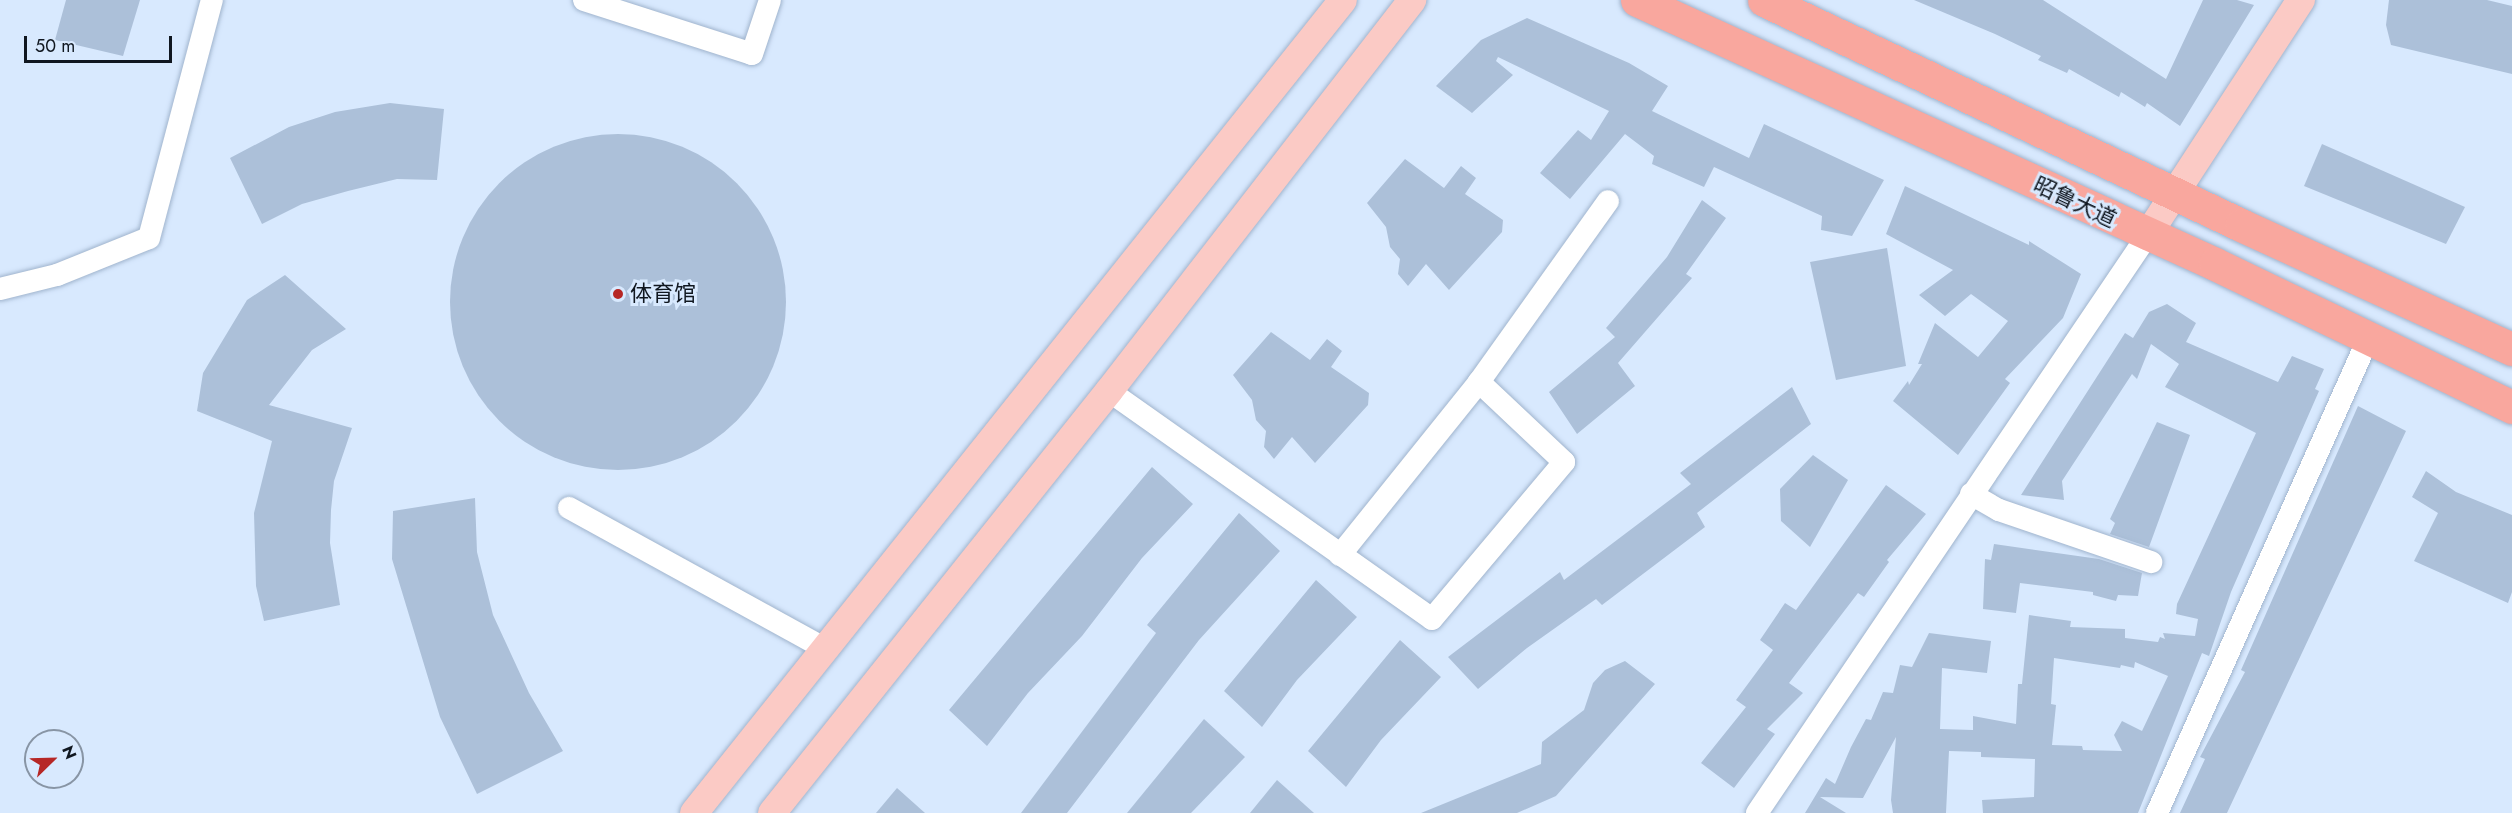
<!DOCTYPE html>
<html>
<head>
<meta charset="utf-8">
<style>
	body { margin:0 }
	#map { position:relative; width:2512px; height:813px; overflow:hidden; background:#d8e9fe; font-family:Jost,"Noto Sans SC",sans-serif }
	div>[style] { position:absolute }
	.building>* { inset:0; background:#acc0d9 }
	.round { border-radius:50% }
	.roads { filter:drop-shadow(0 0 2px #a0b4cd) drop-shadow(0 0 2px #a0b4cd) }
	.minor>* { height:22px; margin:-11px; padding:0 11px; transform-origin:11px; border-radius:11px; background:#fff }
	.major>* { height:28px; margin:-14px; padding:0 14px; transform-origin:14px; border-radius:14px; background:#fbcac5 }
	.highway>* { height:33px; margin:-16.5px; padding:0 16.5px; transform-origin:16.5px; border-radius:16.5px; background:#f9a79e }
	.dots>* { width:16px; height:16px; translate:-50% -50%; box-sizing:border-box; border:3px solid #d8e9fe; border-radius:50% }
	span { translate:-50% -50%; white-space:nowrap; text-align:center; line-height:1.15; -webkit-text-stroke:6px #d8e9fe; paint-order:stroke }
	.street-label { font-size:22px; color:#101720 }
	.poi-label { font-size:22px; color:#101720 }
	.left { translate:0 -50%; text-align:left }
	.north { position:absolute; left:24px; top:729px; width:60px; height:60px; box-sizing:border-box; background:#d8e9fe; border:2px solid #8895a5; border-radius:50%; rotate:67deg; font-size:16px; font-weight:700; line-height:24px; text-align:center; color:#101720 }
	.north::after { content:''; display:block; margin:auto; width:21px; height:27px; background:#b62726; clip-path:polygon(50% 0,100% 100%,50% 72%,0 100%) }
	.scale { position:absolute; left:24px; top:36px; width:148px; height:27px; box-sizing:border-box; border:3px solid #101720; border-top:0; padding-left:8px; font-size:18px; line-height:21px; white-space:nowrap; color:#101720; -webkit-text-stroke:4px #d8e9fe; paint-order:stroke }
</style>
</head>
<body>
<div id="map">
	<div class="building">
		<i style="clip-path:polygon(66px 0,140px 0,123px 56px,55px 40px)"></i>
		<i style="clip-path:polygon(1914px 0,2043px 0,2166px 79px,2203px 0,2237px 0,2254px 5px,2180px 126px,2147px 103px,2145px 107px,2121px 92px,2119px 97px,2069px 69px,2067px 73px,2038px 60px,2041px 56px,1995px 34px)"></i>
		<i style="clip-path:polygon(2389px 0,2487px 0,2512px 6px,2512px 74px,2391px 45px,2386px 25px)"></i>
		<i style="clip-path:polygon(1527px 18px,1629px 63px,1668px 86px,1652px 111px,1749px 158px,1764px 124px,1884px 180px,1852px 236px,1821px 230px,1822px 216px,1714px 167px,1704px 187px,1652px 164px,1654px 156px,1625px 134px,1570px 199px,1540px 173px,1578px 130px,1591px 140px,1609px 111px,1498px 57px,1496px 61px,1513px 75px,1472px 113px,1436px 86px,1481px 40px)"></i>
		<i style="clip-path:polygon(390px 103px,444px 109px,437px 180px,397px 179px,348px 191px,302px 204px,262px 224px,230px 158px,289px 127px,335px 112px)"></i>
		<i class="round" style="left:450px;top:134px;width:336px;height:336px"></i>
		<i style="clip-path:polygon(2322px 144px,2465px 207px,2446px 244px,2304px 186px)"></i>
		<i style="clip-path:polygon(1405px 159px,1444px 188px,1461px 166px,1476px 178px,1465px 194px,1503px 220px,1502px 232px,1449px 290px,1426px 264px,1408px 286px,1398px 274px,1400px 259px,1390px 247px,1386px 227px,1367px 203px)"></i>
		<i style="clip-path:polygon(1905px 186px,2029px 245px,2029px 241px,2081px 274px,2063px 318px,2005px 379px,2010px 383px,1958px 455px,1893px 401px,1908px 381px,1909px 385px,1922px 364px,1918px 364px,1935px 323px,1978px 357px,2008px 321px,1971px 294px,1945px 316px,1919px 295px,1953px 270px,1886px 234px)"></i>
		<i style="clip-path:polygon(1702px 200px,1726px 218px,1686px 274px,1692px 278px,1618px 363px,1635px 386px,1577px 434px,1549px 392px,1615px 337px,1606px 328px,1667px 257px)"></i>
		<i style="clip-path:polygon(1887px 248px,1906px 366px,1836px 380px,1810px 262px)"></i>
		<i style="clip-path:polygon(285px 275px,346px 329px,312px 350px,269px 405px,352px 428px,334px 481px,331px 510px,330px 543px,340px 605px,264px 621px,256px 586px,254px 513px,272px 441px,197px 411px,203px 373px,247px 300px)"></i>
		<i style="clip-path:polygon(evenodd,2167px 304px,2196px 323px,2186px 342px,2278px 382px,2292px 356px,2324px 369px,2315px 389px,2319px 391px,2231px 592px,2209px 656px,2202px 653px,2138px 813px,1983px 813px,1982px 800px,2034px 797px,2035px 759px,1981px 757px,1981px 752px,1949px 751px,1946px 813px,1893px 813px,1891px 800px,1896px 737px,1863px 798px,1820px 797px,1846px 813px,1805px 813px,1826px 778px,1835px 784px,1851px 747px,1866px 719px,1871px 720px,1883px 692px,1893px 693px,1900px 665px,1912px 667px,1929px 633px,1991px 641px,1987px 673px,1942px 668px,1940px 729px,1973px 730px,1973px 716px,2016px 724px,2018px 684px,2022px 684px,2029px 615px,2071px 621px,2070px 627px,2125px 629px,2125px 638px,2158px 642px,2160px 637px,2165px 639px,2163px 633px,2195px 636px,2198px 619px,2176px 614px,2177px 604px,2256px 433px,2165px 387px,2179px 364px,2151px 344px,2137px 379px,2132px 374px,2062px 481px,2064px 500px,2021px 495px,2125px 333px,2133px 338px,2149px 312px,2167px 304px,2054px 658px,2120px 668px,2121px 665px,2134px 668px,2135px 662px,2168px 676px,2142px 731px,2122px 721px,2114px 735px,2122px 751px,2083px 750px,2082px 746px,2052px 745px,2056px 705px,2051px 704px,2054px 658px)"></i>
		<i style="clip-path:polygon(1271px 332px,1310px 360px,1327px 339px,1342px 351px,1331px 367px,1369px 393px,1368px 405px,1315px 463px,1292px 437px,1274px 459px,1264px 447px,1266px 431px,1256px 420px,1252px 400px,1233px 375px)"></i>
		<i style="clip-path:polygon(1792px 387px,1811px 424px,1697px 513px,1705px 527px,1602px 605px,1596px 599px,1527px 648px,1478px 689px,1448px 657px,1560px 572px,1564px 580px,1691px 484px,1680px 473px)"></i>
		<i style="clip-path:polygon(2358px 406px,2406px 431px,2227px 813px,2180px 813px,2205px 759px,2200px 757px,2245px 672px,2241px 670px)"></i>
		<i style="clip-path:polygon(2157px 422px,2190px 435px,2149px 547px,2110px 534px,2115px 523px,2110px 519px)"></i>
		<i style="clip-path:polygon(1813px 455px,1848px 480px,1810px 547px,1781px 521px,1780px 489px)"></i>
		<i style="clip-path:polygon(1152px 467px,1193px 504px,1142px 558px,1082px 636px,1028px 693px,987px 746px,949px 710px)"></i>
		<i style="clip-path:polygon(2426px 471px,2456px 492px,2512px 515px,2512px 592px,2508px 603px,2414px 561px,2438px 513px,2412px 497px)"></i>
		<i style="clip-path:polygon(1886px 485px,1926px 514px,1887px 560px,1889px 562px,1864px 597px,1858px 593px,1789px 683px,1803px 693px,1767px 729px,1775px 734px,1734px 788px,1701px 763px,1746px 707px,1736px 700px,1773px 650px,1760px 640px,1785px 603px,1796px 610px)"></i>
		<i style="clip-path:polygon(475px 498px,477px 552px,493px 615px,529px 693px,563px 751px,477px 794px,440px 717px,392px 559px,393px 511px)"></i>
		<i style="clip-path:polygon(1239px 513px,1280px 551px,1199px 640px,1067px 813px,1021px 813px,1156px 633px,1147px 625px)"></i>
		<i style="clip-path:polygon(1994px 544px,2099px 559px,2142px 573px,2138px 596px,2118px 595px,2116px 601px,2093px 595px,2093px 592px,2020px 583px,2016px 613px,1983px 609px,1985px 559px,1991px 560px)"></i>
		<i style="clip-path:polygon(1316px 580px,1357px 617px,1297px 680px,1262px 727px,1224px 691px)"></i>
		<i style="clip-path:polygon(1400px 640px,1441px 677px,1381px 740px,1346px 787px,1308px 751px)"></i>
		<i style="clip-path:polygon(1625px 661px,1655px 684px,1556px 796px,1517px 813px,1421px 813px,1541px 764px,1542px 742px,1584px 710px,1593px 683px,1605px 670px)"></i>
		<i style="clip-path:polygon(1204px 719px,1245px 757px,1191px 813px,1127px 813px)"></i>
		<i style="clip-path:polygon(1277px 780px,1314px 813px,1250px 813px)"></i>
		<i style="clip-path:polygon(897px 788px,925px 813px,876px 813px)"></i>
	</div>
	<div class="roads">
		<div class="minor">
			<i style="left:584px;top:0;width:176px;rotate:17.8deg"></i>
			<i style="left:752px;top:54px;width:57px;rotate:-71.6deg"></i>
			<i style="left:0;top:289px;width:59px;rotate:-13.8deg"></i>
			<i style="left:57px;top:275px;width:99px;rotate:-21.9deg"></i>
			<i style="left:149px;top:238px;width:246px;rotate:-75.2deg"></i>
			<i style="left:1109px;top:391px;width:395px;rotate:35.2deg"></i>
			<i style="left:1432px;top:619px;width:205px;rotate:-49.9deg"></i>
			<i style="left:1564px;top:462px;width:117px;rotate:-136.7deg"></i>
			<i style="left:1479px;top:382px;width:222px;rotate:-54.5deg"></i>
			<i style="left:1971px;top:494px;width:32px;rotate:30deg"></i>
			<i style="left:1999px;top:510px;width:161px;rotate:18.9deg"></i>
			<i style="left:569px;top:508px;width:292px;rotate:28.8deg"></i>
			<i style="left:1340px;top:555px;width:222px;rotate:-51.2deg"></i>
			<i style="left:1757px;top:813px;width:696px;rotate:-55.94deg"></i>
			<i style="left:2157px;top:813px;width:519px;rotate:-66deg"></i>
		</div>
		<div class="major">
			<i style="left:2147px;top:236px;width:282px;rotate:-56.9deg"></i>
			<i style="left:694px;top:813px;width:1040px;rotate:-51.4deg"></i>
			<i style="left:772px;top:813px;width:540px;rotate:-51.39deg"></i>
			<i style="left:1109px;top:391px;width:495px;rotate:-52.2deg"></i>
		</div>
		<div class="highway">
			<i style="left:1637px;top:0;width:635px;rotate:24.55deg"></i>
			<i style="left:2215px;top:264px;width:330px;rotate:25.7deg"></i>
			<i style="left:1764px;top:0;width:527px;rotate:25.25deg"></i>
			<i style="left:2241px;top:225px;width:298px;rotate:24.6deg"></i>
		</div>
	</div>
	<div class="dots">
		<i style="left:618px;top:294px;background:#b62726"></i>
	</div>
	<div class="street-label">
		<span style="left:2075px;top:202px;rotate:25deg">昭鲁大道</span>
	</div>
	<div class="poi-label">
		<span class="left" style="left:630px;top:294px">体育馆</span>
	</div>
	<div class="north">N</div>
	<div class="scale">50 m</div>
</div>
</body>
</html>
